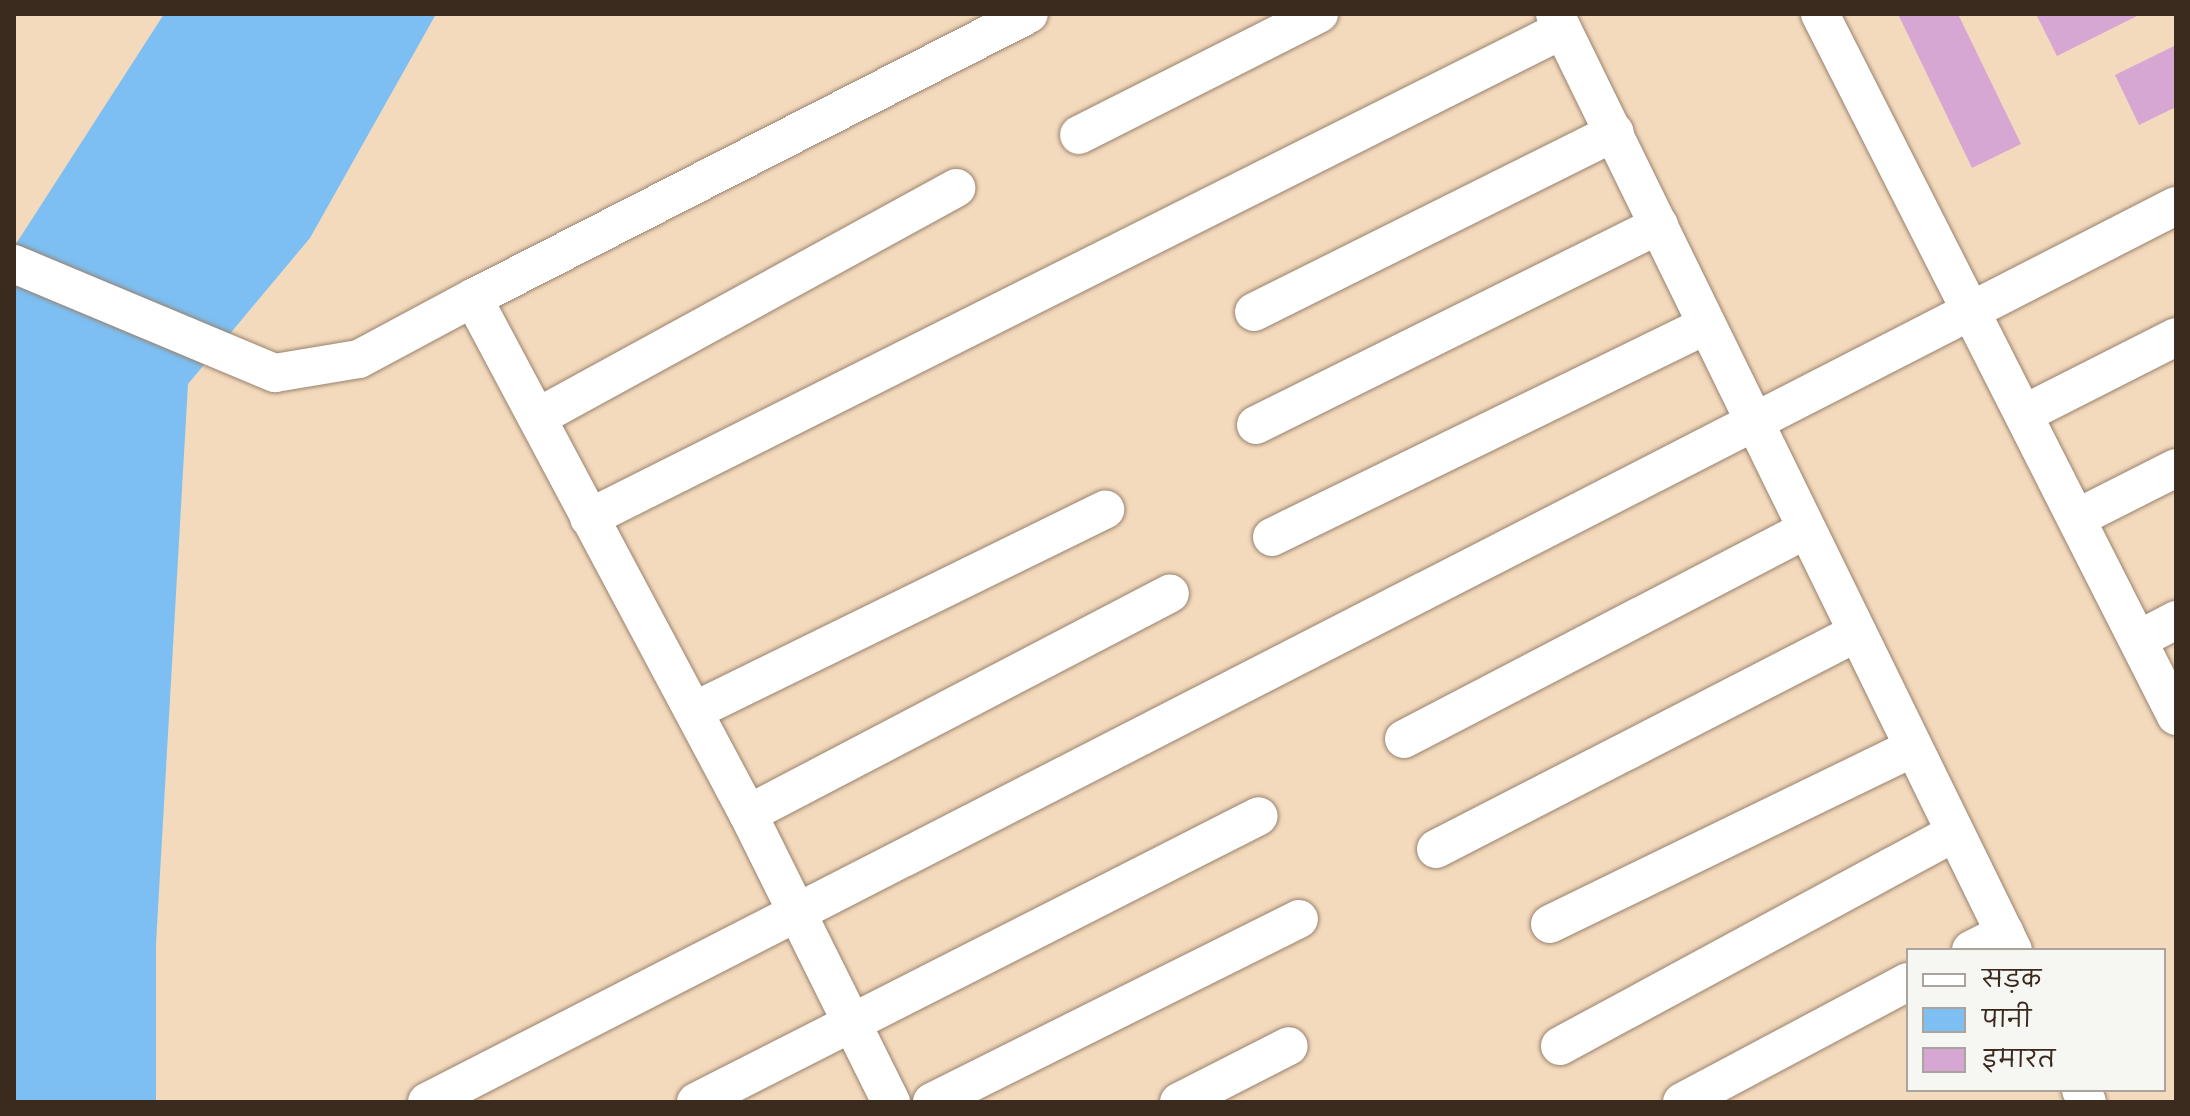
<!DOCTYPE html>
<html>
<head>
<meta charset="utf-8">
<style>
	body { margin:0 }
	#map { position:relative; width:2190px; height:1116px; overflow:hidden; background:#f4dabd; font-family:"Balsamiq Sans","Playpen Sans Deva",sans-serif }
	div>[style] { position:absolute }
	.water>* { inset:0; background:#7dbff2 }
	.building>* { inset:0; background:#d7a7d3 }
	.roads { filter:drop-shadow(0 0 2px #98826e) drop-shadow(0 0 2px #98826e) }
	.street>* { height:38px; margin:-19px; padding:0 19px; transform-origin:19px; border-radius:19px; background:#fff }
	span { translate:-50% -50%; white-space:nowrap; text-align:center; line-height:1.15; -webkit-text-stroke:6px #f6f6f2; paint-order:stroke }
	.frame { position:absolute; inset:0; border:16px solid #3b2a1e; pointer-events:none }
	.legend { position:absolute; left:1906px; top:948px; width:260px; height:144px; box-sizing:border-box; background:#f6f6f2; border:2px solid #aba49d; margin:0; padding:10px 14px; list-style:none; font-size:24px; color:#3b2a1e }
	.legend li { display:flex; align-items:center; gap:16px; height:40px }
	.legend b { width:40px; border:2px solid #aba49d }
</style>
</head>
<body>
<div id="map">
	<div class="water">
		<i style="clip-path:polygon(164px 14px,436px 14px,310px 238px,188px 384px,156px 944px,156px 1102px,14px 1102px,14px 247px)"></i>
	</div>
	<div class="building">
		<i style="clip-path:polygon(1898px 14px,1958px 14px,2021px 144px,1972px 168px)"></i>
		<i style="clip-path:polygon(2036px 14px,2141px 14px,2057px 56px)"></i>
		<i style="clip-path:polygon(2176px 45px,2176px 107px,2139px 125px,2115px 75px)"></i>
	</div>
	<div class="roads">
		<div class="street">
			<i style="left:1555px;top:14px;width:1042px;rotate:63.93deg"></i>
			<i style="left:1820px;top:14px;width:787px;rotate:63.11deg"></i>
			<i style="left:1079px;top:135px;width:269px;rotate:-26.8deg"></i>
			<i style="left:14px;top:264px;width:283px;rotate:22.7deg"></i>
			<i style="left:275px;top:373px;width:85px;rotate:-9.5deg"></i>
			<i style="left:359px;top:359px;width:129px;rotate:-28.2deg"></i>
			<i style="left:1254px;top:312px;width:403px;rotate:-26.5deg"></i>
			<i style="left:2024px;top:414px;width:170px;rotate:-26.9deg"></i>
			<i style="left:538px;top:417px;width:477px;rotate:-28.7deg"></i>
			<i style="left:1256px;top:425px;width:450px;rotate:-26.4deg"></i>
			<i style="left:589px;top:518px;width:1089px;rotate:-26.64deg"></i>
			<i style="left:2077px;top:518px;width:111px;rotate:-26.8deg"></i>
			<i style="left:1272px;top:537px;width:483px;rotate:-26deg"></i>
			<i style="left:2138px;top:640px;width:43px;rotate:-27.8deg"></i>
			<i style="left:694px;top:711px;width:458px;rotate:-26.1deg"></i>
			<i style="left:1404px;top:739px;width:451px;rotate:-27.5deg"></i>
			<i style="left:748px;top:814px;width:476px;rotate:-27.6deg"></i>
			<i style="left:1436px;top:849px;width:471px;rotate:-27.2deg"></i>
			<i style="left:1550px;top:924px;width:401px;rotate:-25.9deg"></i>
			<i style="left:1971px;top:950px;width:38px;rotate:-27deg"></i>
			<i style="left:1560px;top:1046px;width:446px;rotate:-28.4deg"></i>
			<i style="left:2081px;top:1090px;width:13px;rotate:63deg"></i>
			<i style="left:427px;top:1102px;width:1965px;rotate:-27.13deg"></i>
			<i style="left:696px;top:1102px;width:631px;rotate:-26.93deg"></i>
			<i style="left:891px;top:1102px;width:322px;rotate:-116.4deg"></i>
			<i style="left:748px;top:814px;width:585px;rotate:-118.06deg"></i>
			<i style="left:473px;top:298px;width:624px;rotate:-27.06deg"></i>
			<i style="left:932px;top:1102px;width:410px;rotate:-26.5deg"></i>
			<i style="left:1179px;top:1102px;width:123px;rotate:-27deg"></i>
			<i style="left:1682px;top:1102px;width:256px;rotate:-28deg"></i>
		</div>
	</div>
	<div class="frame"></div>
	<ul class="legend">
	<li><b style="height:10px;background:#fff"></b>सड़क</li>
	<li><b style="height:22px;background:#7dbff2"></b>पानी</li>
	<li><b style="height:22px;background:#d7a7d3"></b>इमारत</li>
	</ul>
</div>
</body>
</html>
